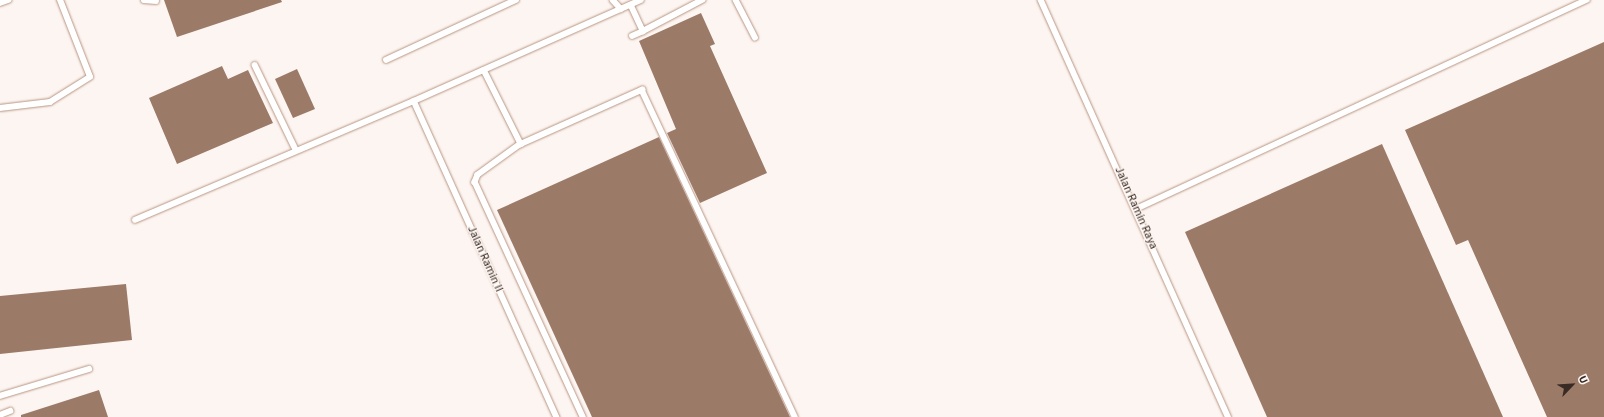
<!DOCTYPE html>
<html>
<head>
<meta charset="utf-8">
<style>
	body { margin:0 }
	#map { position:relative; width:1604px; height:417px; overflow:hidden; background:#fdf5f1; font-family:"Source Sans 3",sans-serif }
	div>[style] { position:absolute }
	.building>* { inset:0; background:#9c7a68 }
	.roads { filter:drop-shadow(0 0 1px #b89582) drop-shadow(0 0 1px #b89582) }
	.service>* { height:5.5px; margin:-2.75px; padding:0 2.75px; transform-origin:2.75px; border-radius:2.75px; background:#fff }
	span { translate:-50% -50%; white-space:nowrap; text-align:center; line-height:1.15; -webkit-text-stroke:3px #fdf5f1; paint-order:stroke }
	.street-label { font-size:12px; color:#392b23 }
	.north { position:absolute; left:1552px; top:365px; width:40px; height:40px; -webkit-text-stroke:3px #fdf5f1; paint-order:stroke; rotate:65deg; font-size:11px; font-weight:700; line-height:16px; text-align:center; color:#392b23 }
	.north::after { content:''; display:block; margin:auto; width:14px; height:18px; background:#392b23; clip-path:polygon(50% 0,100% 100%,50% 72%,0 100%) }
</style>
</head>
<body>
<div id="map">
	<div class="building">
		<i style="clip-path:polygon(164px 0,281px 0,282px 2px,177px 37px)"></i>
		<i style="clip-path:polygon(701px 13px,715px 44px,710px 46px,767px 173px,700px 203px,667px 133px,676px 129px,639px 41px)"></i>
		<i style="clip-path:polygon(1604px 42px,1604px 417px,1547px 417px,1468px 240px,1456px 245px,1405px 130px)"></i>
		<i style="clip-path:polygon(222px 66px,228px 79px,248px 70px,273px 123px,177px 164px,149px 98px)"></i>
		<i style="clip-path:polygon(297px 69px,315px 109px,293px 118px,275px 79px)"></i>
		<i style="clip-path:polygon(659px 137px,790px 417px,592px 417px,497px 210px)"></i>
		<i style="clip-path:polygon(1382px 144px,1503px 417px,1267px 417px,1185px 232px)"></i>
		<i style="clip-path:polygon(126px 284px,132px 340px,0 354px,0 296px)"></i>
		<i style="clip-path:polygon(99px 390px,108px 417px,21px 417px,21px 415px)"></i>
	</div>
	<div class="roads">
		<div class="service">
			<i style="left:144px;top:0;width:12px;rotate:5deg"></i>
			<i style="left:613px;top:0;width:12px;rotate:48deg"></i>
			<i style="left:736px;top:0;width:42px;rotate:62.8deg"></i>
			<i style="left:1041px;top:0;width:457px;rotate:65.8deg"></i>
			<i style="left:0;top:3px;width:9px;rotate:-21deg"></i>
			<i style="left:631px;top:5px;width:29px;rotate:65deg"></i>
			<i style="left:643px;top:31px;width:67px;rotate:-27.7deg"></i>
			<i style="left:632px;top:36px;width:12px;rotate:-24deg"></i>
			<i style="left:386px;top:60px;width:143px;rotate:-24.8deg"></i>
			<i style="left:255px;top:65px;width:94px;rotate:64.2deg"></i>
			<i style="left:484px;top:70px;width:83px;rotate:63.4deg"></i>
			<i style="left:521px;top:144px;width:53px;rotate:144.2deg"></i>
			<i style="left:478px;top:175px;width:8px;rotate:113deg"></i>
			<i style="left:475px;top:182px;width:259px;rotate:65.3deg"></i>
			<i style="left:414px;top:101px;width:347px;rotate:65.7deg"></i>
			<i style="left:0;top:108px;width:50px;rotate:-6.8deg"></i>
			<i style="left:50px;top:102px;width:47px;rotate:-32deg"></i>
			<i style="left:90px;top:77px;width:83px;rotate:-111.3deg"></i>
			<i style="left:521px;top:144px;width:133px;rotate:-24.1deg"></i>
			<i style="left:642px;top:90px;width:361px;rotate:64.9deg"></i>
			<i style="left:1136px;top:209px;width:497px;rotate:-24.9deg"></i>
			<i style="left:135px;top:220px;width:303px;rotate:-23.1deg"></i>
			<i style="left:414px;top:101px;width:248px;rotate:-24deg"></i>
			<i style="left:0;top:396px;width:93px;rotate:-16.9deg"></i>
			<i style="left:0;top:415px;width:11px;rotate:-22deg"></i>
		</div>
	</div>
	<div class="street-label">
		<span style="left:1136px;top:208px;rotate:66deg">Jalan Ramin Raya</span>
		<span style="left:485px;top:259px;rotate:66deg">Jalan Ramin II</span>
	</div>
	<div class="north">U</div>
</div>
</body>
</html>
